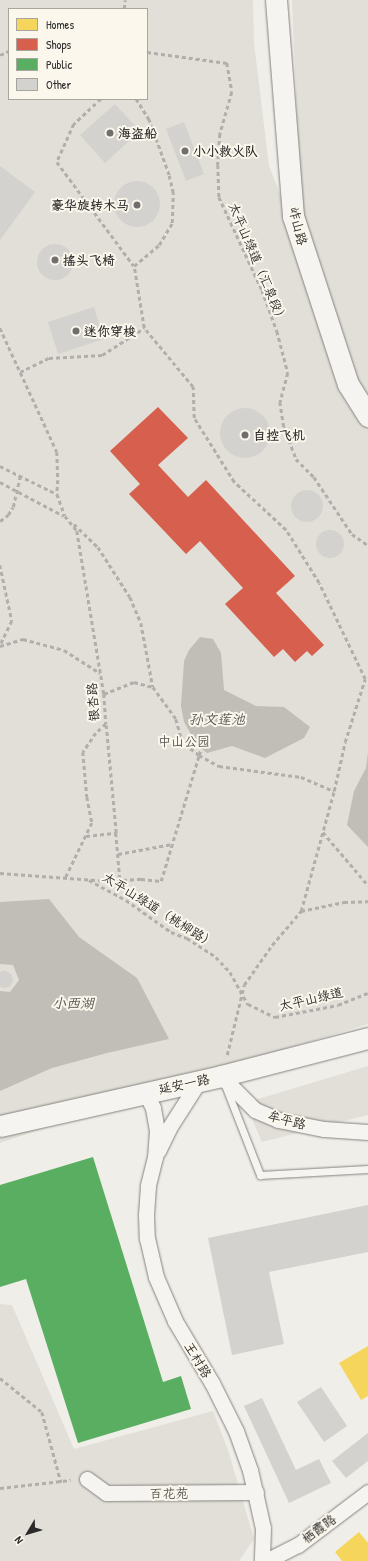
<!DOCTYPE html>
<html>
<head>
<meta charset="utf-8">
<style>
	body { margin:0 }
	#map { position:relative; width:368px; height:1561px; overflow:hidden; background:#f0eee8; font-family:"Patrick Hand","LXGW WenKai TC",sans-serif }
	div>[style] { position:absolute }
	.built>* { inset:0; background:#e1dfd7 }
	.water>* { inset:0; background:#c0beb7 }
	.homes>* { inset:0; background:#f6d55c }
	.shops>* { inset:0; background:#d6604d }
	.public>* { inset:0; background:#5aae61 }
	.building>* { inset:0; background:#d4d2ce }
	.round { border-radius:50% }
	.path>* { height:2.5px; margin-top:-1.25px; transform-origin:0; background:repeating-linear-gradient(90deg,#b0afac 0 4px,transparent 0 7px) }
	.roads { filter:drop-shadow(0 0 1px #848380) drop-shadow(0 0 1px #848380) }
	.lane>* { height:7px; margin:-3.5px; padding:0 3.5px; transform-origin:3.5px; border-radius:3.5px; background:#f5f4f0 }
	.street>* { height:15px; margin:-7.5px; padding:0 7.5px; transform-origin:7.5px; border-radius:7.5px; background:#f5f4f0 }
	.secondary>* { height:21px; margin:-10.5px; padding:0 10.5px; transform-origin:10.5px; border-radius:10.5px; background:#f5f4f0 }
	.dots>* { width:11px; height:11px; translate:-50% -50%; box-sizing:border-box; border:2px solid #fbf7ec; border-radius:50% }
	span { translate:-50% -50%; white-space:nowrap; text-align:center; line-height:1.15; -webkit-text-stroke:4px #fbf7ec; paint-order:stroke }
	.poi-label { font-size:13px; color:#2b2b2b; font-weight:700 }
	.left { translate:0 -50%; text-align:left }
	.right { translate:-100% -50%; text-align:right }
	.street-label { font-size:13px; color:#2b2b2b }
	.park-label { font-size:13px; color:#565552 }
	.water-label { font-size:14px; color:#585755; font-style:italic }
	.legend { position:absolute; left:8px; top:8px; width:140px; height:92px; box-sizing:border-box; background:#fbf7ec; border:1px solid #a8a59f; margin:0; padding:5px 7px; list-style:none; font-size:12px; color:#2b2b2b }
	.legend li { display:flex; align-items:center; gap:8px; height:20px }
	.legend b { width:20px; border:1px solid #a8a59f }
	.north { position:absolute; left:8px; top:1513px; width:40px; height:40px; -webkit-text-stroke:3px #fbf7ec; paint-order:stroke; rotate:232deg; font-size:11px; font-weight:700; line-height:16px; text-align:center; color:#2b2b2b }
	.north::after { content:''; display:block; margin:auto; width:14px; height:18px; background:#2b2b2b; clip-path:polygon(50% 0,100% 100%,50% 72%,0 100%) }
</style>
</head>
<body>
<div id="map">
	<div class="built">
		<i style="clip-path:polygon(evenodd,0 0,253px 0,254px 43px,269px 166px,368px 416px,368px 1024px,198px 1076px,0 1143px,0 0,9px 9px,147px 9px,147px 99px,9px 99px,9px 9px)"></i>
		<i style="clip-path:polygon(292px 0,368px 0,368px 400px,356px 380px,301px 217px)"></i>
		<i style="clip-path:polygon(368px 1066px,368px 1115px,262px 1142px,245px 1103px)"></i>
		<i style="clip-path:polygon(0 1304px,12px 1305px,74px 1449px,213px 1411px,228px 1450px,254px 1539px,239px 1561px,0 1561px)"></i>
	</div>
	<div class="water">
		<i style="clip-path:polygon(200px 637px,213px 639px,221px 653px,224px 690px,256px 706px,284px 707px,310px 727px,304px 738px,265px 758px,232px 746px,207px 753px,197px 745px,184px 722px,181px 706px,184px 661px,189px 650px)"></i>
		<i style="clip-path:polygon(368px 752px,368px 847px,347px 825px,354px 791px,366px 768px)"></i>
		<i style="clip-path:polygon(49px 899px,79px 937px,137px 978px,169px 1039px,107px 1053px,52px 1068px,0 1091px,0 991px,10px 992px,19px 980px,13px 965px,0 964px,0 902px)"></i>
	</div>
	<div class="homes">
		<i style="clip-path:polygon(368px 1346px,368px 1396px,361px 1400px,339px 1363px)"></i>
		<i style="clip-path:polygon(359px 1532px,368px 1543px,368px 1561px,342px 1561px,335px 1552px)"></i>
	</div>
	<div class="shops">
		<i style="clip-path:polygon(158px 407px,188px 438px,158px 465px,188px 497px,206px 480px,295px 576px,276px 593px,324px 645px,312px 656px,307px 651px,295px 662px,283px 649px,274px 657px,225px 604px,243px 588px,200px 541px,186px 554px,129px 494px,140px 484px,110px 451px)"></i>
	</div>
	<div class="public">
		<i style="clip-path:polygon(93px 1157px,163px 1382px,181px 1376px,191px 1409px,78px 1443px,26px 1279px,0 1287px,0 1185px)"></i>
	</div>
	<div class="building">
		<i style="clip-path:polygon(115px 104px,140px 131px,105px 163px,80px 135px)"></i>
		<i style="clip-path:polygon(184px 122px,204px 174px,186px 181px,166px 129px)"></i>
		<i style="clip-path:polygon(0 166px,35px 192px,0 240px)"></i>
		<i class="round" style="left:114px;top:181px;width:46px;height:46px"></i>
		<i class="round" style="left:37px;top:244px;width:36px;height:36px"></i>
		<i style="clip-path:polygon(94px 307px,104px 339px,58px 354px,48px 322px)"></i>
		<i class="round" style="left:220px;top:408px;width:50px;height:50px"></i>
		<i class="round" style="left:291px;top:490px;width:32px;height:32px"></i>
		<i class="round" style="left:316px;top:530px;width:28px;height:28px"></i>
		<i style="clip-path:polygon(5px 970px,12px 975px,13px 981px,10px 986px,5px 988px,0 987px,0 972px)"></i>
		<i style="clip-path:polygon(368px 1205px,368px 1252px,269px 1272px,284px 1344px,232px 1355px,208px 1238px)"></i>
		<i style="clip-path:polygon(321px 1387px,347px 1426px,324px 1442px,297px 1402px)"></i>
		<i style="clip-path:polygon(262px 1398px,296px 1470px,319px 1459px,331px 1483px,289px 1503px,244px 1406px)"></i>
		<i style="clip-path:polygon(368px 1433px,368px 1461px,346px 1478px,332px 1461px)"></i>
	</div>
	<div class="path">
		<i style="left:124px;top:9px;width:9px;rotate:-84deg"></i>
		<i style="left:147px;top:52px;width:81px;rotate:7.8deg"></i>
		<i style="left:227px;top:63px;width:29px;rotate:80deg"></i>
		<i style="left:232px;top:92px;width:44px;rotate:105.9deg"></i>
		<i style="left:220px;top:134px;width:31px;rotate:94deg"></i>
		<i style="left:218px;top:165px;width:32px;rotate:88deg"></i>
		<i style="left:219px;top:197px;width:102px;rotate:65.2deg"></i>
		<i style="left:262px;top:290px;width:44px;rotate:69.9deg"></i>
		<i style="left:277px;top:331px;width:43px;rotate:75.3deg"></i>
		<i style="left:288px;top:373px;width:30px;rotate:105deg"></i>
		<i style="left:280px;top:402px;width:25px;rotate:81deg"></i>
		<i style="left:284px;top:427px;width:34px;rotate:69deg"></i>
		<i style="left:296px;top:459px;width:25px;rotate:45deg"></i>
		<i style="left:314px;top:477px;width:69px;rotate:56.3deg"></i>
		<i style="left:352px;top:534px;width:19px;rotate:35deg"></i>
		<i style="left:0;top:55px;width:10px;rotate:-24deg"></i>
		<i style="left:101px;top:99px;width:37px;rotate:137deg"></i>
		<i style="left:74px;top:124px;width:42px;rotate:114.1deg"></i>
		<i style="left:57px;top:162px;width:129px;rotate:53.5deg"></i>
		<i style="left:0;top:328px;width:136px;rotate:65.3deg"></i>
		<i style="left:57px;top:452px;width:28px;rotate:88deg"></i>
		<i style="left:58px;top:480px;width:14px;rotate:94deg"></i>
		<i style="left:20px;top:372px;width:32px;rotate:-26deg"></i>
		<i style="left:49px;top:358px;width:53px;rotate:-3.2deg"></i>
		<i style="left:102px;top:355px;width:50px;rotate:-32.7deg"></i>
		<i style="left:0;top:466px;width:64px;rotate:26.2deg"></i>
		<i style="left:57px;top:494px;width:23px;rotate:70deg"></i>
		<i style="left:65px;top:516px;width:19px;rotate:51deg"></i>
		<i style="left:77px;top:531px;width:165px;rotate:80.6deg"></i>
		<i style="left:104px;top:694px;width:30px;rotate:86deg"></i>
		<i style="left:106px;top:724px;width:13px;rotate:138deg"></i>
		<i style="left:96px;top:733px;width:23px;rotate:124deg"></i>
		<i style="left:83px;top:752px;width:45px;rotate:84.9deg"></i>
		<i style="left:87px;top:797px;width:26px;rotate:79deg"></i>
		<i style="left:92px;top:823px;width:60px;rotate:115.7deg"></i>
		<i style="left:0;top:482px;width:72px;rotate:28deg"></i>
		<i style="left:0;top:521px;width:10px;rotate:-37deg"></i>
		<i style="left:8px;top:515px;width:9px;rotate:-58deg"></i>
		<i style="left:13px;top:507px;width:32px;rotate:-77deg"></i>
		<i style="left:74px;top:524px;width:33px;rotate:44deg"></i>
		<i style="left:98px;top:547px;width:59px;rotate:57.4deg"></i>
		<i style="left:130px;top:597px;width:28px;rotate:67deg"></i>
		<i style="left:141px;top:623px;width:65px;rotate:79.4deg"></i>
		<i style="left:0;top:565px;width:57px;rotate:77.9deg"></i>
		<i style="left:12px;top:621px;width:28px;rotate:116deg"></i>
		<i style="left:0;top:646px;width:24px;rotate:-17deg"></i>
		<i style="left:23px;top:639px;width:42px;rotate:15deg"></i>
		<i style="left:64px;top:650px;width:43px;rotate:32.6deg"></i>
		<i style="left:104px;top:694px;width:32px;rotate:-22deg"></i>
		<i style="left:134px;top:682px;width:20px;rotate:15deg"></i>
		<i style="left:153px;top:687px;width:39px;rotate:54deg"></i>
		<i style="left:176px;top:719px;width:19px;rotate:74deg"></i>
		<i style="left:181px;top:737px;width:8px;rotate:60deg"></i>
		<i style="left:185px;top:744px;width:18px;rotate:38deg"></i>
		<i style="left:199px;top:755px;width:20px;rotate:-72deg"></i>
		<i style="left:323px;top:832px;width:70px;rotate:49.7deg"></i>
		<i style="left:116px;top:833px;width:47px;rotate:85.1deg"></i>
		<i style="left:86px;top:836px;width:30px;rotate:-6deg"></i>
		<i style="left:116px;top:833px;width:108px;rotate:-95.3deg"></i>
		<i style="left:118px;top:854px;width:55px;rotate:-10.5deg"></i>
		<i style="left:0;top:873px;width:109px;rotate:4.2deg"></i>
		<i style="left:109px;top:881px;width:32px;rotate:-4deg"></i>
		<i style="left:141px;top:879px;width:20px;rotate:6deg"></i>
		<i style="left:161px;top:881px;width:132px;rotate:-73.2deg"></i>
		<i style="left:199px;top:755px;width:23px;rotate:29deg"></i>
		<i style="left:219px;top:766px;width:83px;rotate:7.6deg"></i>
		<i style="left:301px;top:777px;width:36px;rotate:23deg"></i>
		<i style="left:334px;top:791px;width:50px;rotate:-77.3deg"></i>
		<i style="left:345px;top:742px;width:66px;rotate:-72.4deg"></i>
		<i style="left:365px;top:679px;width:106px;rotate:-115.6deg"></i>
		<i style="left:319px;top:583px;width:62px;rotate:-121.9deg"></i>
		<i style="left:286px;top:530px;width:71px;rotate:-137.3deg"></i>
		<i style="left:234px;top:482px;width:75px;rotate:-122deg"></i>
		<i style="left:194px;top:418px;width:31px;rotate:-92deg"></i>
		<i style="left:193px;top:387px;width:77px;rotate:-129.7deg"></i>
		<i style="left:144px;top:328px;width:63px;rotate:-99.2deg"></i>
		<i style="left:134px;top:266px;width:33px;rotate:-40deg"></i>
		<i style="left:159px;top:245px;width:26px;rotate:-59deg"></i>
		<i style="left:172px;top:223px;width:30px;rotate:-88deg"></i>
		<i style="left:173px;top:193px;width:18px;rotate:-103deg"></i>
		<i style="left:169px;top:175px;width:59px;rotate:-110deg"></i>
		<i style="left:149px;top:120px;width:25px;rotate:-122deg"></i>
		<i style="left:89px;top:880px;width:42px;rotate:28.4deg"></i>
		<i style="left:126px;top:900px;width:55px;rotate:35.4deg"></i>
		<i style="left:171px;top:932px;width:17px;rotate:21deg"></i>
		<i style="left:187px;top:938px;width:35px;rotate:33deg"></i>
		<i style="left:216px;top:957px;width:21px;rotate:47deg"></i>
		<i style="left:230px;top:972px;width:37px;rotate:61deg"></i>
		<i style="left:248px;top:1004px;width:30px;rotate:26deg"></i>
		<i style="left:275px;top:1017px;width:64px;rotate:-10.8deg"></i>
		<i style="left:338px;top:1005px;width:32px;rotate:-22deg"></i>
		<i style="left:301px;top:911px;width:44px;rotate:-11.8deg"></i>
		<i style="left:344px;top:902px;width:24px;rotate:-2deg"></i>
		<i style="left:227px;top:1055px;width:72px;rotate:-76.3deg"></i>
		<i style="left:244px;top:985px;width:49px;rotate:-55deg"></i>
		<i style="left:272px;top:945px;width:45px;rotate:-49.5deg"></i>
		<i style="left:301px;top:911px;width:124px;rotate:-74.6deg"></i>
		<i style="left:0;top:1378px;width:54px;rotate:39deg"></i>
		<i style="left:42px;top:1412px;width:73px;rotate:74.8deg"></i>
		<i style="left:0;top:1488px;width:71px;rotate:-6.4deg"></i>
	</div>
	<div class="roads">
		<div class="lane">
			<i style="left:225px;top:1085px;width:97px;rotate:68.7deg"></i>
			<i style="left:260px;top:1175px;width:108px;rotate:-3.2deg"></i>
		</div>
		<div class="street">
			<i style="left:221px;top:1076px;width:48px;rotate:45deg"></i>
			<i style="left:255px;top:1110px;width:25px;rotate:23deg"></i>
			<i style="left:278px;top:1120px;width:47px;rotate:11.1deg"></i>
			<i style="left:324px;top:1129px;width:44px;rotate:3.9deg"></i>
			<i style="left:145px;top:1092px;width:18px;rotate:63deg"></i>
			<i style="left:153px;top:1108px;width:22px;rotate:80deg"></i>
			<i style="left:157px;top:1130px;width:27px;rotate:94deg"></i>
			<i style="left:155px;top:1157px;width:30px;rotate:104deg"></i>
			<i style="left:148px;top:1186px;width:29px;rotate:94deg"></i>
			<i style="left:146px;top:1215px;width:23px;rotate:88deg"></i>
			<i style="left:147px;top:1238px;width:40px;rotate:77deg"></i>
			<i style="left:156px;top:1277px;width:48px;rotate:66.6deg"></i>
			<i style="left:175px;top:1321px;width:72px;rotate:59.2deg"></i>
			<i style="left:212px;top:1383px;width:54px;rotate:63.4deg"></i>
			<i style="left:236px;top:1431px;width:41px;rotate:70.3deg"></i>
			<i style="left:250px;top:1470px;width:59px;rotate:77.4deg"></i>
			<i style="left:263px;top:1528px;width:33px;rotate:92deg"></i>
			<i style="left:158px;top:1151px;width:25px;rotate:-64deg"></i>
			<i style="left:169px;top:1128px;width:56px;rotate:-57.4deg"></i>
			<i style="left:87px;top:1479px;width:24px;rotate:36deg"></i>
			<i style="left:106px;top:1493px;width:150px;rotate:-0.4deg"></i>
			<i style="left:266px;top:1561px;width:36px;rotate:-27deg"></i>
			<i style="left:298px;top:1545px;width:88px;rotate:-37.1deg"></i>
		</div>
		<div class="secondary">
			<i style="left:276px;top:0;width:217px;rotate:85.5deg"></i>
			<i style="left:293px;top:216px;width:177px;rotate:71.9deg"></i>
			<i style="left:348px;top:384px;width:38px;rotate:58deg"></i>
			<i style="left:0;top:1126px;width:227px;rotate:-12.7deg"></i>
			<i style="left:221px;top:1076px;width:152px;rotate:-14.5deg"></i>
		</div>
	</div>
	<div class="dots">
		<i style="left:110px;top:133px;background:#706f6d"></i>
		<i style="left:185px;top:151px;background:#706f6d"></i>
		<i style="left:137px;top:205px;background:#706f6d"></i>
		<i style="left:55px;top:260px;background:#706f6d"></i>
		<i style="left:76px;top:331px;background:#706f6d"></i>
		<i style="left:245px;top:435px;background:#706f6d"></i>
	</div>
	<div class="poi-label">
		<span class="left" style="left:118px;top:133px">海盗船</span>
		<span class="left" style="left:193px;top:151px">小小救火队</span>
		<span class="right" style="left:129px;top:205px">豪华旋转木马</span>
		<span class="left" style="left:63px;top:260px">摇头飞椅</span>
		<span class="left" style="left:84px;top:331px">迷你穿梭</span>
		<span class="left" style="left:253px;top:435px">自控飞机</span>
	</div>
	<div class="street-label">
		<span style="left:298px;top:226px;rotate:76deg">岞山路</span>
		<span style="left:258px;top:263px;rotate:67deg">太平山绿道（汇泉段）</span>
		<span style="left:93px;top:702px;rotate:-94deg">银杏路</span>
		<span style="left:159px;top:910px;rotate:32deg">太平山绿道（桃柳路）</span>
		<span style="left:311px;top:999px;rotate:-13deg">太平山绿道</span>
		<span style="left:184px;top:1084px;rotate:-12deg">延安一路</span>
		<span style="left:287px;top:1120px;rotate:15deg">牟平路</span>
		<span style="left:198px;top:1360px;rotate:59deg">王村路</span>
		<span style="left:319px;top:1529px;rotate:-37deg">栖霞路</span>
	</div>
	<div class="park-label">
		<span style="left:184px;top:741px">中山公园</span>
		<span style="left:169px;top:1493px">百花苑</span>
	</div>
	<div class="water-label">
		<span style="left:217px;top:719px">孙文莲池</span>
		<span style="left:73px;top:1003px">小西湖</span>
	</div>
	<ul class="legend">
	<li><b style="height:11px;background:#f6d55c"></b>Homes</li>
	<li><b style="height:11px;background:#d6604d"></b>Shops</li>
	<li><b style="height:11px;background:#5aae61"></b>Public</li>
	<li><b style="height:11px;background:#d4d2ce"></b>Other</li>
	</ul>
	<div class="north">N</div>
</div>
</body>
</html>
